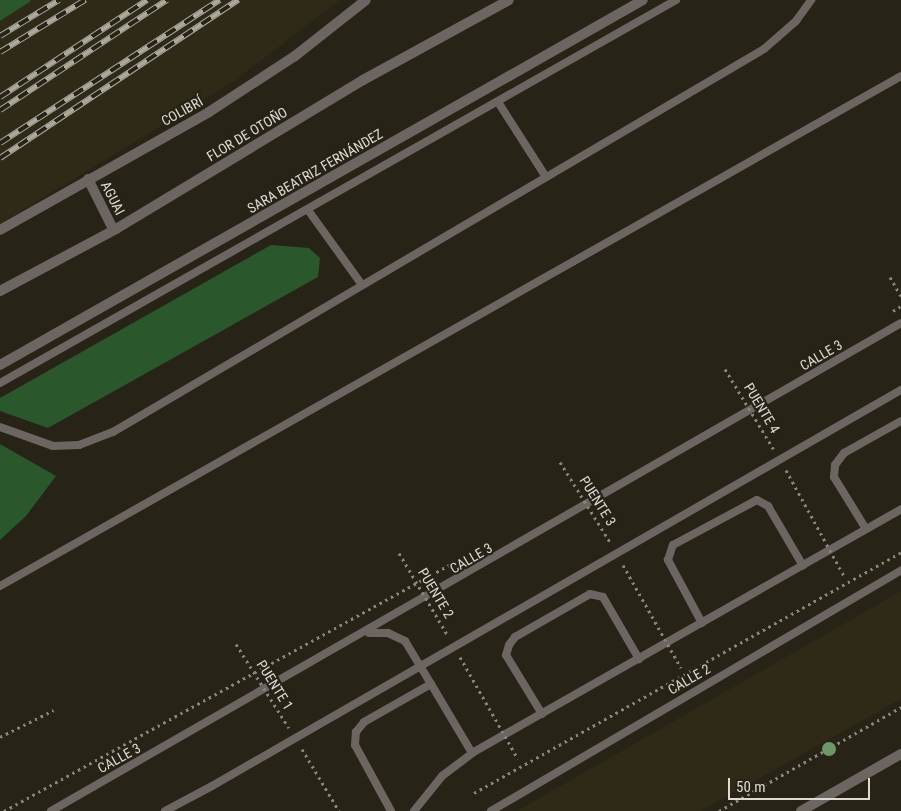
<!DOCTYPE html>
<html>
<head>
<meta charset="utf-8">
<style>
	body { margin:0 }
	#map { position:relative; width:901px; height:811px; overflow:hidden; background:#272317; font-family:"Roboto Condensed",sans-serif }
	div>[style] { position:absolute }
	.built>* { inset:0; background:#2f2917 }
	.green>* { inset:0; background:#2b572d }
	.path>* { height:3px; margin-top:-1.5px; transform-origin:0; background:repeating-linear-gradient(90deg,#89857c 0 2.5px,transparent 0 6.5px) }
	.lane>* { height:8px; margin:-4px; padding:0 4px; transform-origin:4px; border-radius:4px; background:#6c6562 }
	.street>* { height:10px; margin:-5px; padding:0 5px; transform-origin:5px; border-radius:5px; background:#6c6562 }
	.rail>* { height:5.5px; margin-top:-2.75px; transform-origin:0; background:repeating-linear-gradient(90deg,#272317 0 11px,#aba89e 0 22px); box-sizing:border-box; border-block:1px solid #aba89e }
	.path-bridge>* { height:3px; margin-top:-1.5px; transform-origin:0; background:repeating-linear-gradient(90deg,#89857c 0 2.5px,transparent 0 6.5px) }
	.lane-bridge>* { height:8px; margin:-4px; padding:0 4px; transform-origin:4px; border-radius:4px; background:#6c6562 }
	.trees>* { width:14px; height:14px; margin:-7px; border-radius:50%; background:#6e9767 }
	span { translate:-50% -50%; white-space:nowrap; text-align:center; line-height:1.15; -webkit-text-stroke:4.5px #272317; paint-order:stroke }
	.street-label { font-size:14px; color:#dedbd3 }
	.scale { position:absolute; left:728px; top:778px; width:142px; height:22px; box-sizing:border-box; border:2px solid #dedbd3; border-top:0; padding-left:6px; font-size:15px; line-height:18px; white-space:nowrap; color:#dedbd3; -webkit-text-stroke:4px #272317; paint-order:stroke }
</style>
</head>
<body>
<div id="map">
	<div class="built">
		<i style="clip-path:polygon(0 0,340px 0,233px 82px,0 224px)"></i>
		<i style="clip-path:polygon(901px 591px,901px 699px,701px 811px,517px 811px)"></i>
	</div>
	<div class="green">
		<i style="clip-path:polygon(0 0,30px 0,31px 1px,0 21px)"></i>
		<i style="clip-path:polygon(271px 245px,309px 248px,320px 258px,318px 277px,48px 428px,0 411px,0 398px)"></i>
		<i style="clip-path:polygon(0 444px,56px 476px,26px 516px,0 540px)"></i>
	</div>
	<div class="path">
		<i style="left:890px;top:277px;width:22px;rotate:60deg"></i>
		<i style="left:893px;top:311px;width:9px;rotate:-32deg"></i>
		<i style="left:0;top:737px;width:60px;rotate:-26.6deg"></i>
		<i style="left:302px;top:749px;width:72px;rotate:59.2deg"></i>
		<i style="left:474px;top:793px;width:490px;rotate:-29.4deg"></i>
		<i style="left:4px;top:811px;width:511px;rotate:-28.92deg"></i>
		<i style="left:719px;top:811px;width:210px;rotate:-29.7deg"></i>
	</div>
	<div class="lane">
		<i style="left:498px;top:102px;width:89px;rotate:57.4deg"></i>
		<i style="left:308px;top:210px;width:92px;rotate:54.2deg"></i>
		<i style="left:0;top:383px;width:777px;rotate:-29.53deg"></i>
		<i style="left:0;top:427px;width:56px;rotate:19.7deg"></i>
		<i style="left:53px;top:446px;width:26px;rotate:-2deg"></i>
		<i style="left:79px;top:445px;width:36px;rotate:-21deg"></i>
		<i style="left:113px;top:432px;width:755px;rotate:-30.47deg"></i>
		<i style="left:764px;top:49px;width:43px;rotate:-41.2deg"></i>
		<i style="left:796px;top:21px;width:26px;rotate:-54deg"></i>
		<i style="left:866px;top:529px;width:61px;rotate:-121.6deg"></i>
		<i style="left:834px;top:477px;width:12px;rotate:-85deg"></i>
		<i style="left:835px;top:465px;width:15px;rotate:-53deg"></i>
		<i style="left:844px;top:453px;width:65px;rotate:-29.3deg"></i>
		<i style="left:0;top:586px;width:1035px;rotate:-29.51deg"></i>
		<i style="left:702px;top:623px;width:72px;rotate:-118.4deg"></i>
		<i style="left:668px;top:560px;width:16px;rotate:-72deg"></i>
		<i style="left:673px;top:545px;width:95px;rotate:-28.2deg"></i>
		<i style="left:757px;top:500px;width:13px;rotate:29deg"></i>
		<i style="left:768px;top:506px;width:69px;rotate:59.7deg"></i>
		<i style="left:369px;top:633px;width:19px"></i>
		<i style="left:388px;top:633px;width:19px;rotate:25deg"></i>
		<i style="left:405px;top:641px;width:50px;rotate:58.8deg"></i>
		<i style="left:542px;top:714px;width:69px;rotate:-121.4deg"></i>
		<i style="left:506px;top:655px;width:10px;rotate:-73deg"></i>
		<i style="left:509px;top:645px;width:10px;rotate:-53deg"></i>
		<i style="left:515px;top:637px;width:86px;rotate:-29.8deg"></i>
		<i style="left:590px;top:594px;width:13px;rotate:13deg"></i>
		<i style="left:603px;top:597px;width:72px;rotate:59.9deg"></i>
		<i style="left:51px;top:811px;width:980px;rotate:-29.86deg"></i>
		<i style="left:165px;top:811px;width:53px;rotate:-28deg"></i>
		<i style="left:391px;top:811px;width:75px;rotate:-118.6deg"></i>
		<i style="left:355px;top:745px;width:13px;rotate:-86deg"></i>
		<i style="left:356px;top:732px;width:13px;rotate:-51deg"></i>
		<i style="left:364px;top:722px;width:77px;rotate:-29.6deg"></i>
		<i style="left:431px;top:684px;width:80px;rotate:59.3deg"></i>
		<i style="left:414px;top:811px;width:45px;rotate:-51.3deg"></i>
		<i style="left:442px;top:776px;width:38px;rotate:-37deg"></i>
		<i style="left:472px;top:753px;width:494px;rotate:-29.6deg"></i>
		<i style="left:491px;top:811px;width:476px;rotate:-30.4deg"></i>
	</div>
	<div class="street">
		<i style="left:88px;top:179px;width:56px;rotate:63.4deg"></i>
		<i style="left:0;top:230px;width:240px;rotate:-29.4deg"></i>
		<i style="left:209px;top:112px;width:103px;rotate:-33.1deg"></i>
		<i style="left:295px;top:56px;width:90px;rotate:-38.3deg"></i>
		<i style="left:0;top:291px;width:132px;rotate:-28.1deg"></i>
		<i style="left:116px;top:229px;width:288px;rotate:-31.1deg"></i>
		<i style="left:363px;top:80px;width:166px;rotate:-28.7deg"></i>
		<i style="left:0;top:365px;width:739px;rotate:-29.58deg"></i>
		<i style="left:801px;top:811px;width:115px;rotate:-29.7deg"></i>
	</div>
	<div class="rail">
		<i style="left:0;top:36px;width:69px;rotate:-31.4deg"></i>
		<i style="left:0;top:52px;width:100px;rotate:-31.5deg"></i>
		<i style="left:0;top:97px;width:176px;rotate:-33.4deg"></i>
		<i style="left:0;top:110px;width:200px;rotate:-33.4deg"></i>
		<i style="left:0;top:143px;width:262px;rotate:-33.1deg"></i>
		<i style="left:0;top:158px;width:286px;rotate:-33.6deg"></i>
	</div>
	<div class="path-bridge">
		<i style="left:725px;top:369px;width:95px;rotate:58.8deg"></i>
		<i style="left:560px;top:462px;width:94px;rotate:58deg"></i>
		<i style="left:786px;top:470px;width:121px;rotate:61.3deg"></i>
		<i style="left:399px;top:553px;width:96px;rotate:59.4deg"></i>
		<i style="left:623px;top:565px;width:118px;rotate:60.6deg"></i>
		<i style="left:236px;top:644px;width:99px;rotate:57.8deg"></i>
		<i style="left:460px;top:657px;width:117px;rotate:60.4deg"></i>
	</div>
	<div class="lane-bridge">
		<i style="left:212px;top:786px;width:795px;rotate:-29.89deg"></i>
	</div>
	<div class="trees">
		<i style="left:829px;top:749px"></i>
	</div>
	<div class="street-label">
		<span style="left:182px;top:111px;rotate:-29deg">COLIBRÍ</span>
		<span style="left:247px;top:134px;rotate:-31deg">FLOR DE OTOÑO</span>
		<span style="left:315px;top:171px;rotate:-30deg">SARA BEATRIZ FERNÁNDEZ</span>
		<span style="left:113px;top:198px;rotate:63deg">AGUAI</span>
		<span style="left:821px;top:355px;rotate:-30deg">CALLE 3</span>
		<span style="left:762px;top:408px;rotate:59deg">PUENTE 4</span>
		<span style="left:598px;top:501px;rotate:58deg">PUENTE 3</span>
		<span style="left:471px;top:558px;rotate:-30deg">CALLE 3</span>
		<span style="left:436px;top:593px;rotate:59deg">PUENTE 2</span>
		<span style="left:689px;top:679px;rotate:-30deg">CALLE 2</span>
		<span style="left:275px;top:685px;rotate:58deg">PUENTE 1</span>
		<span style="left:119px;top:758px;rotate:-29deg">CALLE 3</span>
	</div>
	<div class="scale">50 m</div>
</div>
</body>
</html>
